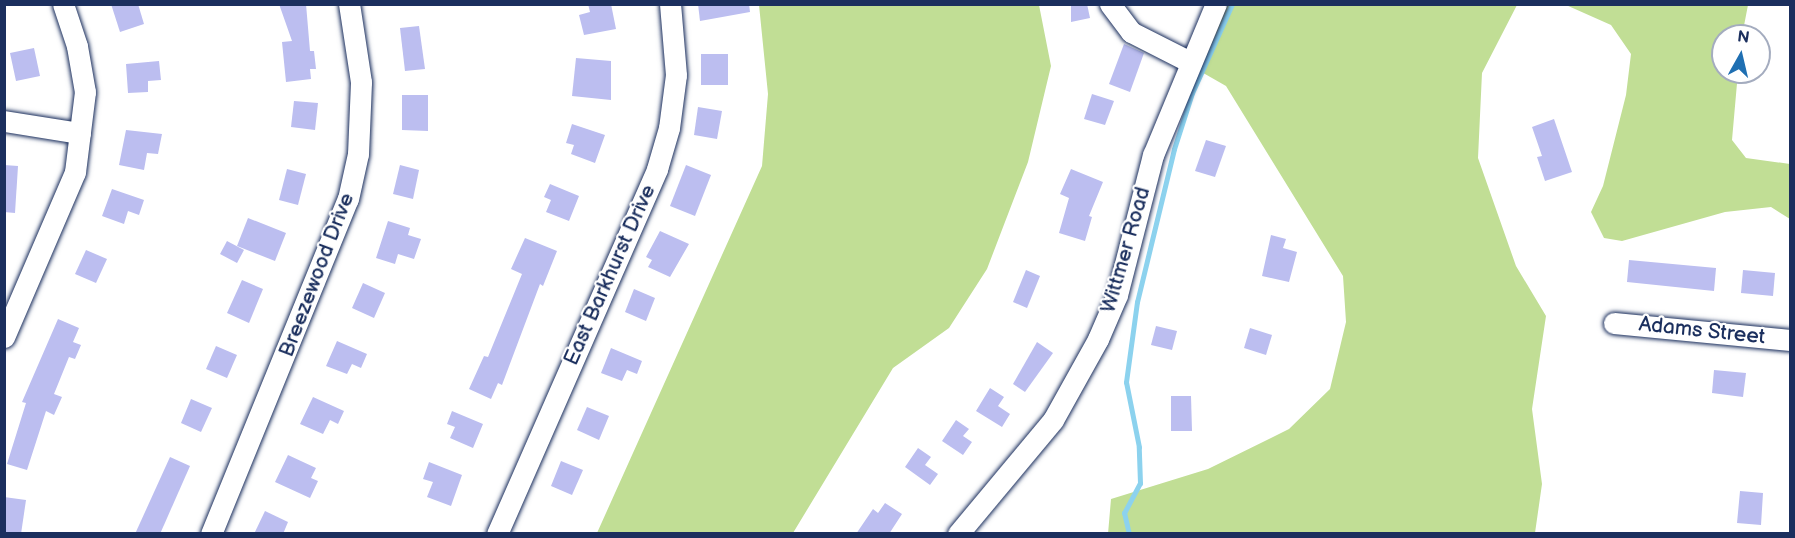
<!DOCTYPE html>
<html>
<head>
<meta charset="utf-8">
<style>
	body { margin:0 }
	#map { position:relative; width:1795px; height:538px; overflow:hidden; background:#fff; font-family:"Balsamiq Sans",sans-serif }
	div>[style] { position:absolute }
	.green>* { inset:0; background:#c1de95 }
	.stream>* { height:5px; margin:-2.5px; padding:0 2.5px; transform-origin:2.5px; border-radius:2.5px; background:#8cd2ee }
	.building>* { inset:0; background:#bcbef0 }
	.roads { filter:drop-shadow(0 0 2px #1b2f5e) drop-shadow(0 0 2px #1b2f5e) }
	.street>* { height:21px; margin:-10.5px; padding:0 10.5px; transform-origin:10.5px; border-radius:10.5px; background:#fff }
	span { translate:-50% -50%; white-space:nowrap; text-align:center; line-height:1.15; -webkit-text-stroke:4.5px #fff; paint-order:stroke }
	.street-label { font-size:21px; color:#1b2f5e }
	.frame { position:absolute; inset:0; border:6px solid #1b2f5e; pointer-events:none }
	.north { position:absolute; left:1711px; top:24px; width:60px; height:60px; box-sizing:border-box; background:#fff; border:2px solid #a4acbf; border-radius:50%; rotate:8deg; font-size:16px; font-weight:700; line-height:24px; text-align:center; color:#1b2f5e }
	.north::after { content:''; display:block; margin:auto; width:21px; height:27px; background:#1f6fb2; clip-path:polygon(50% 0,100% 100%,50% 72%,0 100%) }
</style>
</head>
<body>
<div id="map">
	<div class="green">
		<i style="clip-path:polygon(759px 5px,1039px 5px,1051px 66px,1028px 162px,987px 269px,949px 328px,893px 368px,793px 533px,597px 533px,762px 166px,768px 94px)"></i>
		<i style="clip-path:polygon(1227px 5px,1517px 5px,1482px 73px,1478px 158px,1516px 266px,1546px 316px,1532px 409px,1542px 484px,1535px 533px,1108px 534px,1111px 499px,1208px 469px,1289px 429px,1330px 389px,1346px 322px,1343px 276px,1226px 86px,1198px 70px)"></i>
		<i style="clip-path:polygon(1566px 5px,1748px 5px,1742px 36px,1723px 36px,1723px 72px,1738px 72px,1732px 140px,1746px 158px,1790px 164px,1790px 219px,1771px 207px,1725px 212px,1622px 241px,1604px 238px,1591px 212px,1603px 186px,1626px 95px,1631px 54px,1611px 25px)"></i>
	</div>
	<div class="stream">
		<i style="left:1129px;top:534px;width:22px;rotate:-103deg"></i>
		<i style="left:1124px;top:513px;width:34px;rotate:-62deg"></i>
		<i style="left:1140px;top:483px;width:36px;rotate:-92deg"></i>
		<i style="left:1139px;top:447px;width:66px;rotate:-101.3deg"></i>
		<i style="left:1126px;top:382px;width:81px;rotate:-82.2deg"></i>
		<i style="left:1137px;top:302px;width:157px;rotate:-76.4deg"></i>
		<i style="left:1174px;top:149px;width:59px;rotate:-72.2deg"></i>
		<i style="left:1192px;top:93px;width:98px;rotate:-65.8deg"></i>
	</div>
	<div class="building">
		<i style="clip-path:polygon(111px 4px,138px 4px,144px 24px,120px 32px)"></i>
		<i style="clip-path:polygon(279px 4px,306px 4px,310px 51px,314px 51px,316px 69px,310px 69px,311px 79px,286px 82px,282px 42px,292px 41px)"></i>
		<i style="clip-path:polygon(588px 4px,611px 4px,616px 29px,584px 35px,579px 15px,590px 12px)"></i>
		<i style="clip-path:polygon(698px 4px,749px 4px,750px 12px,700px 21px)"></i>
		<i style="clip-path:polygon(1071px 4px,1087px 4px,1090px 18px,1071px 22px)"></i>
		<i style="clip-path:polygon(419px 26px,425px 69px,405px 71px,400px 28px)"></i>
		<i style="clip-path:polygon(1124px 44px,1144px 53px,1130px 92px,1109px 84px)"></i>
		<i style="clip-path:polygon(34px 48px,40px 76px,16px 81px,10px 53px)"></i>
		<i style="clip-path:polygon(701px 54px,728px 54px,728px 85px,701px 85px)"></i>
		<i style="clip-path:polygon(576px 58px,611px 61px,611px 100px,572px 96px)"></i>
		<i style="clip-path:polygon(159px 61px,161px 80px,148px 81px,148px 92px,128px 93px,126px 64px)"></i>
		<i style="clip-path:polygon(1092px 94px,1114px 101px,1105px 125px,1084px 119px)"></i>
		<i style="clip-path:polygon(402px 95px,428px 95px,428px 131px,402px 130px)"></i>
		<i style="clip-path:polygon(294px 101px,318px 103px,315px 130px,291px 127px)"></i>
		<i style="clip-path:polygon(698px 107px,722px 111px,717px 139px,694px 135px)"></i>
		<i style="clip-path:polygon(1554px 119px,1572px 172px,1545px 181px,1537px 157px,1542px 156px,1532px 127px)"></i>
		<i style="clip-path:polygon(572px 124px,605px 135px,595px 163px,571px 154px,574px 145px,566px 143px)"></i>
		<i style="clip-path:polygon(126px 130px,162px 134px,158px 154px,147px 153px,144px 170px,119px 165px)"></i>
		<i style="clip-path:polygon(1206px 140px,1226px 146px,1215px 177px,1195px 171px)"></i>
		<i style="clip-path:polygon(4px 165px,18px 166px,15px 213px,4px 212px)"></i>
		<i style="clip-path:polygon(400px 165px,419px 170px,413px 199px,393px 194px)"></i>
		<i style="clip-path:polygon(686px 165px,711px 175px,695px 216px,670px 206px)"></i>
		<i style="clip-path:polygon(287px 169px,306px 174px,298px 205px,279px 200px)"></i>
		<i style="clip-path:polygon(1071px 169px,1103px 182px,1089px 216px,1092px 217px,1085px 241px,1059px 233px,1069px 198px,1060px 194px)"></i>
		<i style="clip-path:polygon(550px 184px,579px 196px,569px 221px,546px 212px,551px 200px,544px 197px)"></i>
		<i style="clip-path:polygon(112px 189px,144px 200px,139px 215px,128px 211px,124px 224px,102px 216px)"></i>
		<i style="clip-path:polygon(248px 218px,286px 233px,275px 261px,237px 246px)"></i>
		<i style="clip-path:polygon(388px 221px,410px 228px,408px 235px,421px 239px,414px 259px,398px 254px,395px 264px,376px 258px)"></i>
		<i style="clip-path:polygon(660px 231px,689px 244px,670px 277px,648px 267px,652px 260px,646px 257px)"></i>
		<i style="clip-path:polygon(1271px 235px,1286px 239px,1283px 248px,1297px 252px,1289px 282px,1262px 276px)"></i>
		<i style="clip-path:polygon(525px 238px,557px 251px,543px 286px,540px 284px,502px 385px,498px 383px,491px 399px,469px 389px,484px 356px,488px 357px,522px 274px,511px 269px)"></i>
		<i style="clip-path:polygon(227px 241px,244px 250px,237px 263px,220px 254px)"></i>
		<i style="clip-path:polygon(86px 250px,107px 259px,96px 283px,75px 274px)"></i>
		<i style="clip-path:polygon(1629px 260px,1716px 268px,1714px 291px,1627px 282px)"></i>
		<i style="clip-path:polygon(1026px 270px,1040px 276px,1027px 308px,1013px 302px)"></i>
		<i style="clip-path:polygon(1743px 270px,1775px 273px,1773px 296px,1741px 293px)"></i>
		<i style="clip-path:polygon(242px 280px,263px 289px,249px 323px,227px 313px)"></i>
		<i style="clip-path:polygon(363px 283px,385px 293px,374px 318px,352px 308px)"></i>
		<i style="clip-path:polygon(634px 289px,655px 298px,646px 321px,625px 312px)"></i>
		<i style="clip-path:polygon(58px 319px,79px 328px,73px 342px,81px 345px,75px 359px,69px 357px,54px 394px,62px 397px,54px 415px,46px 411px,27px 470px,7px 464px,26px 403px,22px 402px)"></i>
		<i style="clip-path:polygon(1156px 326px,1177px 331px,1172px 350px,1151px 345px)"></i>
		<i style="clip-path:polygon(1250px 328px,1272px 335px,1266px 355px,1244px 348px)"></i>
		<i style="clip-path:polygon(337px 341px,367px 354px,361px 368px,352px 364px,347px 374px,326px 366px)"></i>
		<i style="clip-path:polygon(1037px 342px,1053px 353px,1025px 392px,1013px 384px)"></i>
		<i style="clip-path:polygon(216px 346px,237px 355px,227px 378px,206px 369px)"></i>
		<i style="clip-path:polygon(611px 348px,642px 361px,637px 374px,627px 370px,622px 381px,601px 373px)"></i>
		<i style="clip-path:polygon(1714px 370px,1746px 373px,1743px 397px,1712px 393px)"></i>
		<i style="clip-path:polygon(990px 388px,1004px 397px,998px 406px,1010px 414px,1002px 427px,976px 411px)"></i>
		<i style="clip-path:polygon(1171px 396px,1191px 396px,1192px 431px,1171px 431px)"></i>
		<i style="clip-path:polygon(313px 397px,344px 411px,338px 424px,330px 420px,323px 434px,300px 424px)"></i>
		<i style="clip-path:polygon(191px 399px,212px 408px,201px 432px,181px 423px)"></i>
		<i style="clip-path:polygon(587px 407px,609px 416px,599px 440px,577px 430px)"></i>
		<i style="clip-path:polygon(452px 411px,483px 424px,473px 448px,450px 438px,455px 427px,447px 424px)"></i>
		<i style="clip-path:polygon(956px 420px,969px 429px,963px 436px,972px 442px,963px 455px,942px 441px)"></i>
		<i style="clip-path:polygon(918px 448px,931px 457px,925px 465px,938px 474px,930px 485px,905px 467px)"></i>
		<i style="clip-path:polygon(288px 455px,316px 468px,311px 478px,318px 481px,310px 498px,275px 482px)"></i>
		<i style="clip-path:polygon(170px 457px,190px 466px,160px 534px,135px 534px)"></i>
		<i style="clip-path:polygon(561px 461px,583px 470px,572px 495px,551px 486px)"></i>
		<i style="clip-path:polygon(429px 462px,462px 475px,451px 506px,427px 497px,433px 482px,423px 479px)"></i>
		<i style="clip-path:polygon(1740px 491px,1763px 493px,1761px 525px,1737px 523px)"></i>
		<i style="clip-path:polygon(4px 497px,26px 500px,21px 534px,4px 534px)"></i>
		<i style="clip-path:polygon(885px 503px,902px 514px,889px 534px,856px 534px,873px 509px,878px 513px)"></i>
		<i style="clip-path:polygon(265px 511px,288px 522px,283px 534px,254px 534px)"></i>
	</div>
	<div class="roads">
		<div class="street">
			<i style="left:1110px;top:4px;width:35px;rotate:53deg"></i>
			<i style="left:1131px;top:32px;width:66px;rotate:27deg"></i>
			<i style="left:4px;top:121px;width:77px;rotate:9deg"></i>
			<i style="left:1614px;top:323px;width:177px;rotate:5.5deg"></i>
			<i style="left:4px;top:337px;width:180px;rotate:-66.7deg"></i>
			<i style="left:75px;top:172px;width:81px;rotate:-82.9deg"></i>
			<i style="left:85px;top:92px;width:47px;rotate:-99.9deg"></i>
			<i style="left:77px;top:46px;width:44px;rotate:-108.4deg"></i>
			<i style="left:211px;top:534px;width:362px;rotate:-67.8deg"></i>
			<i style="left:348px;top:199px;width:46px;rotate:-77.5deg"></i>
			<i style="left:358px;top:154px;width:72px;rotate:-87.6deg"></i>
			<i style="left:361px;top:82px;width:79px;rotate:-98.7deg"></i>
			<i style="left:497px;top:534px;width:399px;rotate:-66.3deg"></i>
			<i style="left:657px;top:169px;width:43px;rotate:-73.7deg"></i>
			<i style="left:669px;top:128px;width:53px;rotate:-82.5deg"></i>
			<i style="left:676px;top:75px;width:71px;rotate:-94.8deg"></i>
			<i style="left:958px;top:534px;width:148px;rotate:-50.2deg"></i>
			<i style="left:1053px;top:420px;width:93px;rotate:-60.9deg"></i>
			<i style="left:1098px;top:339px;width:48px;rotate:-66.6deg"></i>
			<i style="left:1117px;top:295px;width:145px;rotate:-75.6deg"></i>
			<i style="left:1153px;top:155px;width:164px;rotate:-67.4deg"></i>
		</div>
	</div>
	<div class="street-label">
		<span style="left:1126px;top:250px;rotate:-74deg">Wittmer Road</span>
		<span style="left:317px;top:275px;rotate:-69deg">Breezewood Drive</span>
		<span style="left:610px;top:275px;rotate:-66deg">East Barkhurst Drive</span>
		<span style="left:1702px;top:331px;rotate:6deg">Adams Street</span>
	</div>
	<div class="frame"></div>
	<div class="north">N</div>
</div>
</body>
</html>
